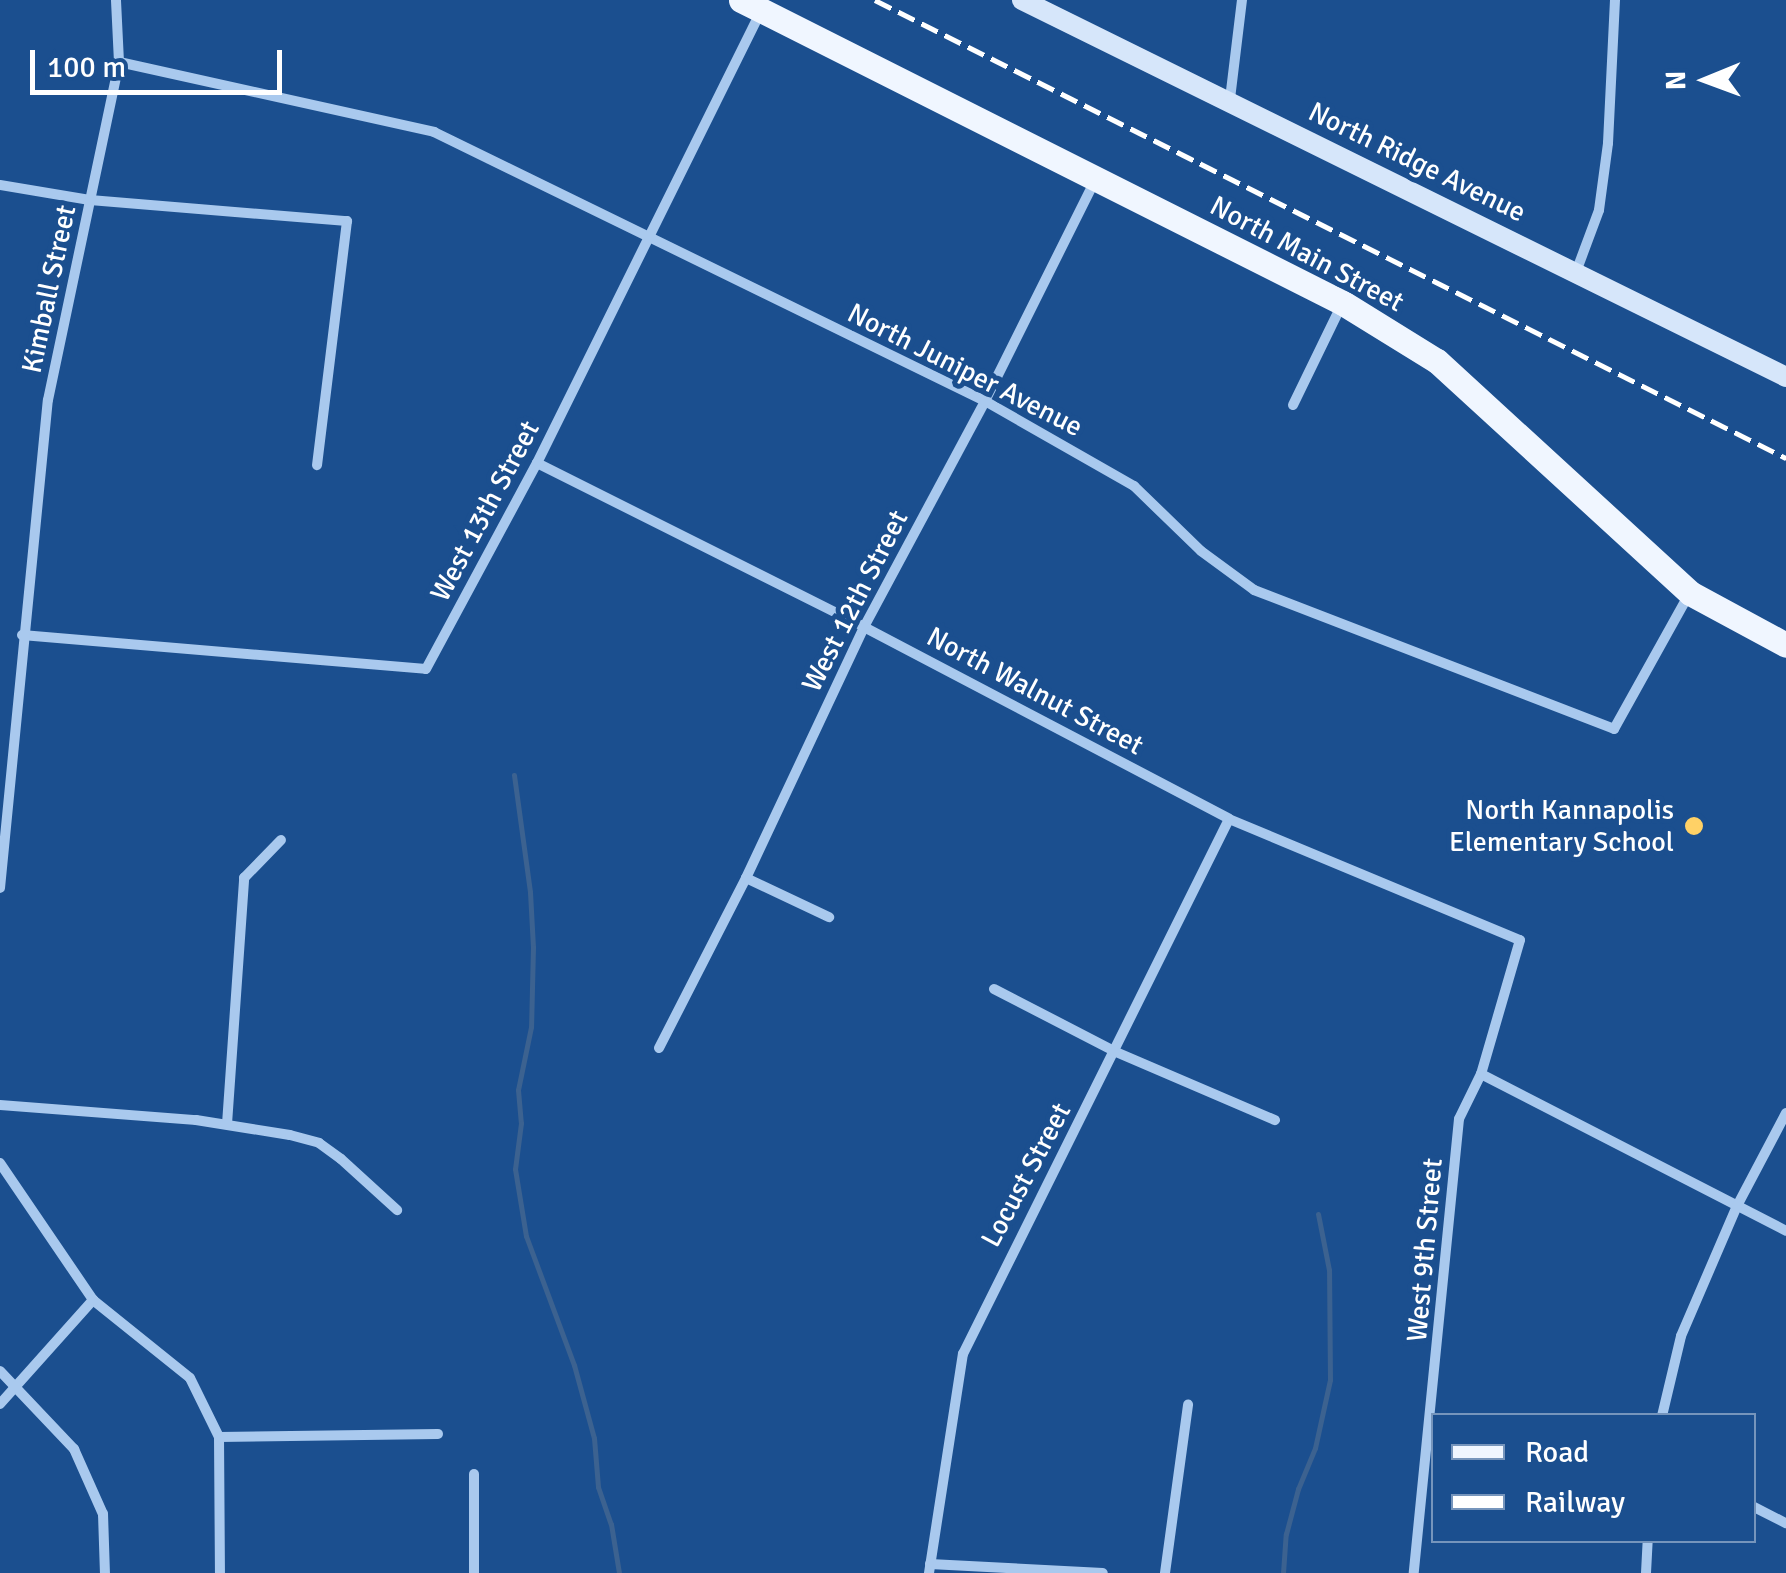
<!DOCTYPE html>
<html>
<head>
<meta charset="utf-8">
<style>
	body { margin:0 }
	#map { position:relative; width:1786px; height:1573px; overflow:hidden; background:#1b4f8f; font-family:Signika,sans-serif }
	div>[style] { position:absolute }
	.stream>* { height:5px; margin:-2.5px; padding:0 2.5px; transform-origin:2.5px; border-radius:2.5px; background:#3c6290 }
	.street>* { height:10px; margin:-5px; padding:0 5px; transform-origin:5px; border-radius:5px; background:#a9c9ee }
	.secondary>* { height:20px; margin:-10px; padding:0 10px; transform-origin:10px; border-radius:10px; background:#d6e6fa }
	.primary>* { height:25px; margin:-12.5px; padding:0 12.5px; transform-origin:12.5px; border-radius:12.5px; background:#f0f6ff }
	.rail>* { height:5px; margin-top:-2.5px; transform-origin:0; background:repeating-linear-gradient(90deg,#fff 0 18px,transparent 0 26px) }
	.dots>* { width:28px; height:28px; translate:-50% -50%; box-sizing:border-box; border:5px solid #1b4f8f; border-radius:50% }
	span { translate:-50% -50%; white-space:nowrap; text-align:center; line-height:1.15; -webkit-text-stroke:10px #1b4f8f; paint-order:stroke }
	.street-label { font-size:28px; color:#fff }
	.poi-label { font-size:28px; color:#fff }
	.right { translate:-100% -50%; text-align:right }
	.legend { position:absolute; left:1431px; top:1413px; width:325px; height:130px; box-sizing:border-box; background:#1b4f8f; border:2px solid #7695bc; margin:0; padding:12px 18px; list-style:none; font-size:30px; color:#fff }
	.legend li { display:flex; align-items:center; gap:20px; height:50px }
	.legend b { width:50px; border:2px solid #7695bc }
	.north { position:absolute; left:1656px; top:30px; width:100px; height:100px; -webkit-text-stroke:8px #1b4f8f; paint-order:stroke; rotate:269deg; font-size:28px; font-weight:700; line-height:40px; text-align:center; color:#fff }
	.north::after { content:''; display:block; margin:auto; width:35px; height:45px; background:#fff; clip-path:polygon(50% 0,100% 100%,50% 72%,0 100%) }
	.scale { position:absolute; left:30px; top:50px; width:252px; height:45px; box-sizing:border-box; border:5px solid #fff; border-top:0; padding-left:12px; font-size:30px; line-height:35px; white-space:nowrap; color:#fff; -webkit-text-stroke:8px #1b4f8f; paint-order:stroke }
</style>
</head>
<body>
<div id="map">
	<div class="stream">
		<i style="left:514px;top:775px;width:118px;rotate:82.2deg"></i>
		<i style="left:530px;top:892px;width:55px;rotate:86.9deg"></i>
		<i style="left:533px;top:947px;width:80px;rotate:91.4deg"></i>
		<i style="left:531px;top:1027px;width:64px;rotate:101.7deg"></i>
		<i style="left:518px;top:1090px;width:33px;rotate:85deg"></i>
		<i style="left:521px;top:1123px;width:46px;rotate:97.4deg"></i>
		<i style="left:515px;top:1169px;width:68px;rotate:80.7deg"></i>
		<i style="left:526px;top:1236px;width:138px;rotate:69.6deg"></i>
		<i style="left:574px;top:1365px;width:76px;rotate:74.7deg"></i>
		<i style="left:594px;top:1438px;width:49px;rotate:85.3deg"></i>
		<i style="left:598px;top:1487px;width:39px;rotate:71deg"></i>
		<i style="left:611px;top:1524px;width:50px;rotate:80.7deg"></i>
		<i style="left:1283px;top:1573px;width:39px;rotate:-86deg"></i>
		<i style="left:1286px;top:1534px;width:47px;rotate:-75.1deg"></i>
		<i style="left:1298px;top:1489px;width:44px;rotate:-67.5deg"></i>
		<i style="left:1315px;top:1448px;width:70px;rotate:-77.6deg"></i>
		<i style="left:1330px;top:1380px;width:110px;rotate:-90.5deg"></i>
		<i style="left:1329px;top:1270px;width:57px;rotate:-101.1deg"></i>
	</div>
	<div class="street">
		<i style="left:119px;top:62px;width:323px;rotate:12.5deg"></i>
		<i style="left:434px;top:132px;width:613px;rotate:26.02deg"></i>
		<i style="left:985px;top:401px;width:172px;rotate:29.7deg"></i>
		<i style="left:1134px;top:486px;width:93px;rotate:44.1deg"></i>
		<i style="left:1201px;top:551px;width:66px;rotate:36.3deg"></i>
		<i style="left:1254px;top:590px;width:386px;rotate:21.1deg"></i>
		<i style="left:1614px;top:729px;width:154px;rotate:-60.9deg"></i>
		<i style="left:1230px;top:99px;width:100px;rotate:-83.1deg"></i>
		<i style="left:0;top:185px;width:91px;rotate:9.5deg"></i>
		<i style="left:90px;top:200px;width:258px;rotate:4.7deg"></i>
		<i style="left:347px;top:221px;width:246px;rotate:97deg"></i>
		<i style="left:1576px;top:272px;width:66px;rotate:-69.6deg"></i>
		<i style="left:1599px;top:210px;width:68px;rotate:-82.3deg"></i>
		<i style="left:1608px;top:143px;width:143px;rotate:-87.2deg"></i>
		<i style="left:1293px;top:405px;width:112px;rotate:-64.1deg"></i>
		<i style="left:537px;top:463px;width:366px;rotate:26.6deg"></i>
		<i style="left:864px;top:627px;width:412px;rotate:27.7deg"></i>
		<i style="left:1229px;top:819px;width:315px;rotate:22.6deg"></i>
		<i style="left:1520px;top:940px;width:140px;rotate:106.2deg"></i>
		<i style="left:1481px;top:1074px;width:50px;rotate:116.1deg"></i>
		<i style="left:1459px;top:1119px;width:456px;rotate:95.7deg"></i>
		<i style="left:22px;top:635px;width:405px;rotate:4.8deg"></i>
		<i style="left:426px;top:669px;width:234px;rotate:-61.7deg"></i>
		<i style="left:537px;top:463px;width:504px;rotate:-63.64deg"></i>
		<i style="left:746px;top:878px;width:92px;rotate:25.2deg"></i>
		<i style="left:0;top:888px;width:490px;rotate:-84.4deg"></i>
		<i style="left:48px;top:400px;width:345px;rotate:-78.1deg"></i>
		<i style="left:119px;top:62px;width:62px;rotate:-92.8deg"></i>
		<i style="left:994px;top:989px;width:137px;rotate:27.3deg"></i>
		<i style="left:1116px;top:1052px;width:173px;rotate:23.2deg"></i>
		<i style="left:659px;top:1048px;width:191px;rotate:-62.9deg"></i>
		<i style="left:746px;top:878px;width:277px;rotate:-64.8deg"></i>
		<i style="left:864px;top:627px;width:256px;rotate:-61.8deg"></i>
		<i style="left:985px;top:401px;width:249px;rotate:-63.5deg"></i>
		<i style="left:1481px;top:1074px;width:343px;rotate:27.2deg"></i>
		<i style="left:0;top:1105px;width:197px;rotate:4.4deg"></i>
		<i style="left:196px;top:1120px;width:95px;rotate:9.1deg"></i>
		<i style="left:290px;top:1135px;width:30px;rotate:15deg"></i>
		<i style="left:319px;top:1143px;width:27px;rotate:36deg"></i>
		<i style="left:341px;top:1159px;width:76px;rotate:42.3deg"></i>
		<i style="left:227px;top:1124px;width:247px;rotate:-86deg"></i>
		<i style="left:244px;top:878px;width:53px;rotate:-45.8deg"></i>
		<i style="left:0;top:1163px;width:166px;rotate:55.8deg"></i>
		<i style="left:93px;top:1300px;width:124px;rotate:38.8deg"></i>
		<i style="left:190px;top:1378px;width:66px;rotate:63.8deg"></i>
		<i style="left:219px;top:1437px;width:136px;rotate:89.6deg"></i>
		<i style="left:0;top:1371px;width:108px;rotate:46.5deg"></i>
		<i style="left:74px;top:1449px;width:71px;rotate:66deg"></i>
		<i style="left:103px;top:1514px;width:59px;rotate:88.1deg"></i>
		<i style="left:0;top:1404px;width:140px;rotate:-48.2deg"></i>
		<i style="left:1662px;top:1416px;width:82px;rotate:-76.6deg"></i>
		<i style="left:1681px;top:1336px;width:142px;rotate:-66.7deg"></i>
		<i style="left:1737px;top:1206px;width:105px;rotate:-62.2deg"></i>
		<i style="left:219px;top:1437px;width:219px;rotate:-0.8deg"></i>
		<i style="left:1754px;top:1507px;width:36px;rotate:27deg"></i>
		<i style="left:930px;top:1564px;width:173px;rotate:3deg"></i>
		<i style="left:474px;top:1573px;width:99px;rotate:-90deg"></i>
		<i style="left:929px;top:1573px;width:222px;rotate:-81.2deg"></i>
		<i style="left:963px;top:1354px;width:597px;rotate:-63.56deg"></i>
		<i style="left:1165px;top:1573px;width:170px;rotate:-82.2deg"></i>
		<i style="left:1646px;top:1573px;width:33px;rotate:-87deg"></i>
	</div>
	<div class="secondary">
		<i style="left:1022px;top:0;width:852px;rotate:26.26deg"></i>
	</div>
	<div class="primary">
		<i style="left:741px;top:0;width:674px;rotate:26.72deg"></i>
		<i style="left:1343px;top:303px;width:110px;rotate:31.7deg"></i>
		<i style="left:1437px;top:361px;width:343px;rotate:42.5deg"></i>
		<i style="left:1690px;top:593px;width:109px;rotate:28.4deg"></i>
	</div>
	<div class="rail">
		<i style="left:875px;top:0;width:1020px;rotate:26.69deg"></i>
	</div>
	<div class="dots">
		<i style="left:1694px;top:826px;background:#ffd166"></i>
	</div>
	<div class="street-label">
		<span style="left:1417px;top:162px;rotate:26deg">North Ridge Avenue</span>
		<span style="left:1307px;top:254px;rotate:28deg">North Main Street</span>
		<span style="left:49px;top:289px;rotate:-78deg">Kimball Street</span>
		<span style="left:965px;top:370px;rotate:27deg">North Juniper Avenue</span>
		<span style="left:485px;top:511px;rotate:-62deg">West 13th Street</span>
		<span style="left:855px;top:601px;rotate:-63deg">West 12th Street</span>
		<span style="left:1035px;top:691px;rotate:28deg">North Walnut Street</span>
		<span style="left:1026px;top:1175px;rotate:-62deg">Locust Street</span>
		<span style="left:1425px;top:1250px;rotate:-85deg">West 9th Street</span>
	</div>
	<div class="poi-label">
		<span class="right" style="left:1674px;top:826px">North Kannapolis<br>Elementary School</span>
	</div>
	<ul class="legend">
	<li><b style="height:12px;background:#f0f6ff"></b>Road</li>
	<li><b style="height:12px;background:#fff"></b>Railway</li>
	</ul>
	<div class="north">N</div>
	<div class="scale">100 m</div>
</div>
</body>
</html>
